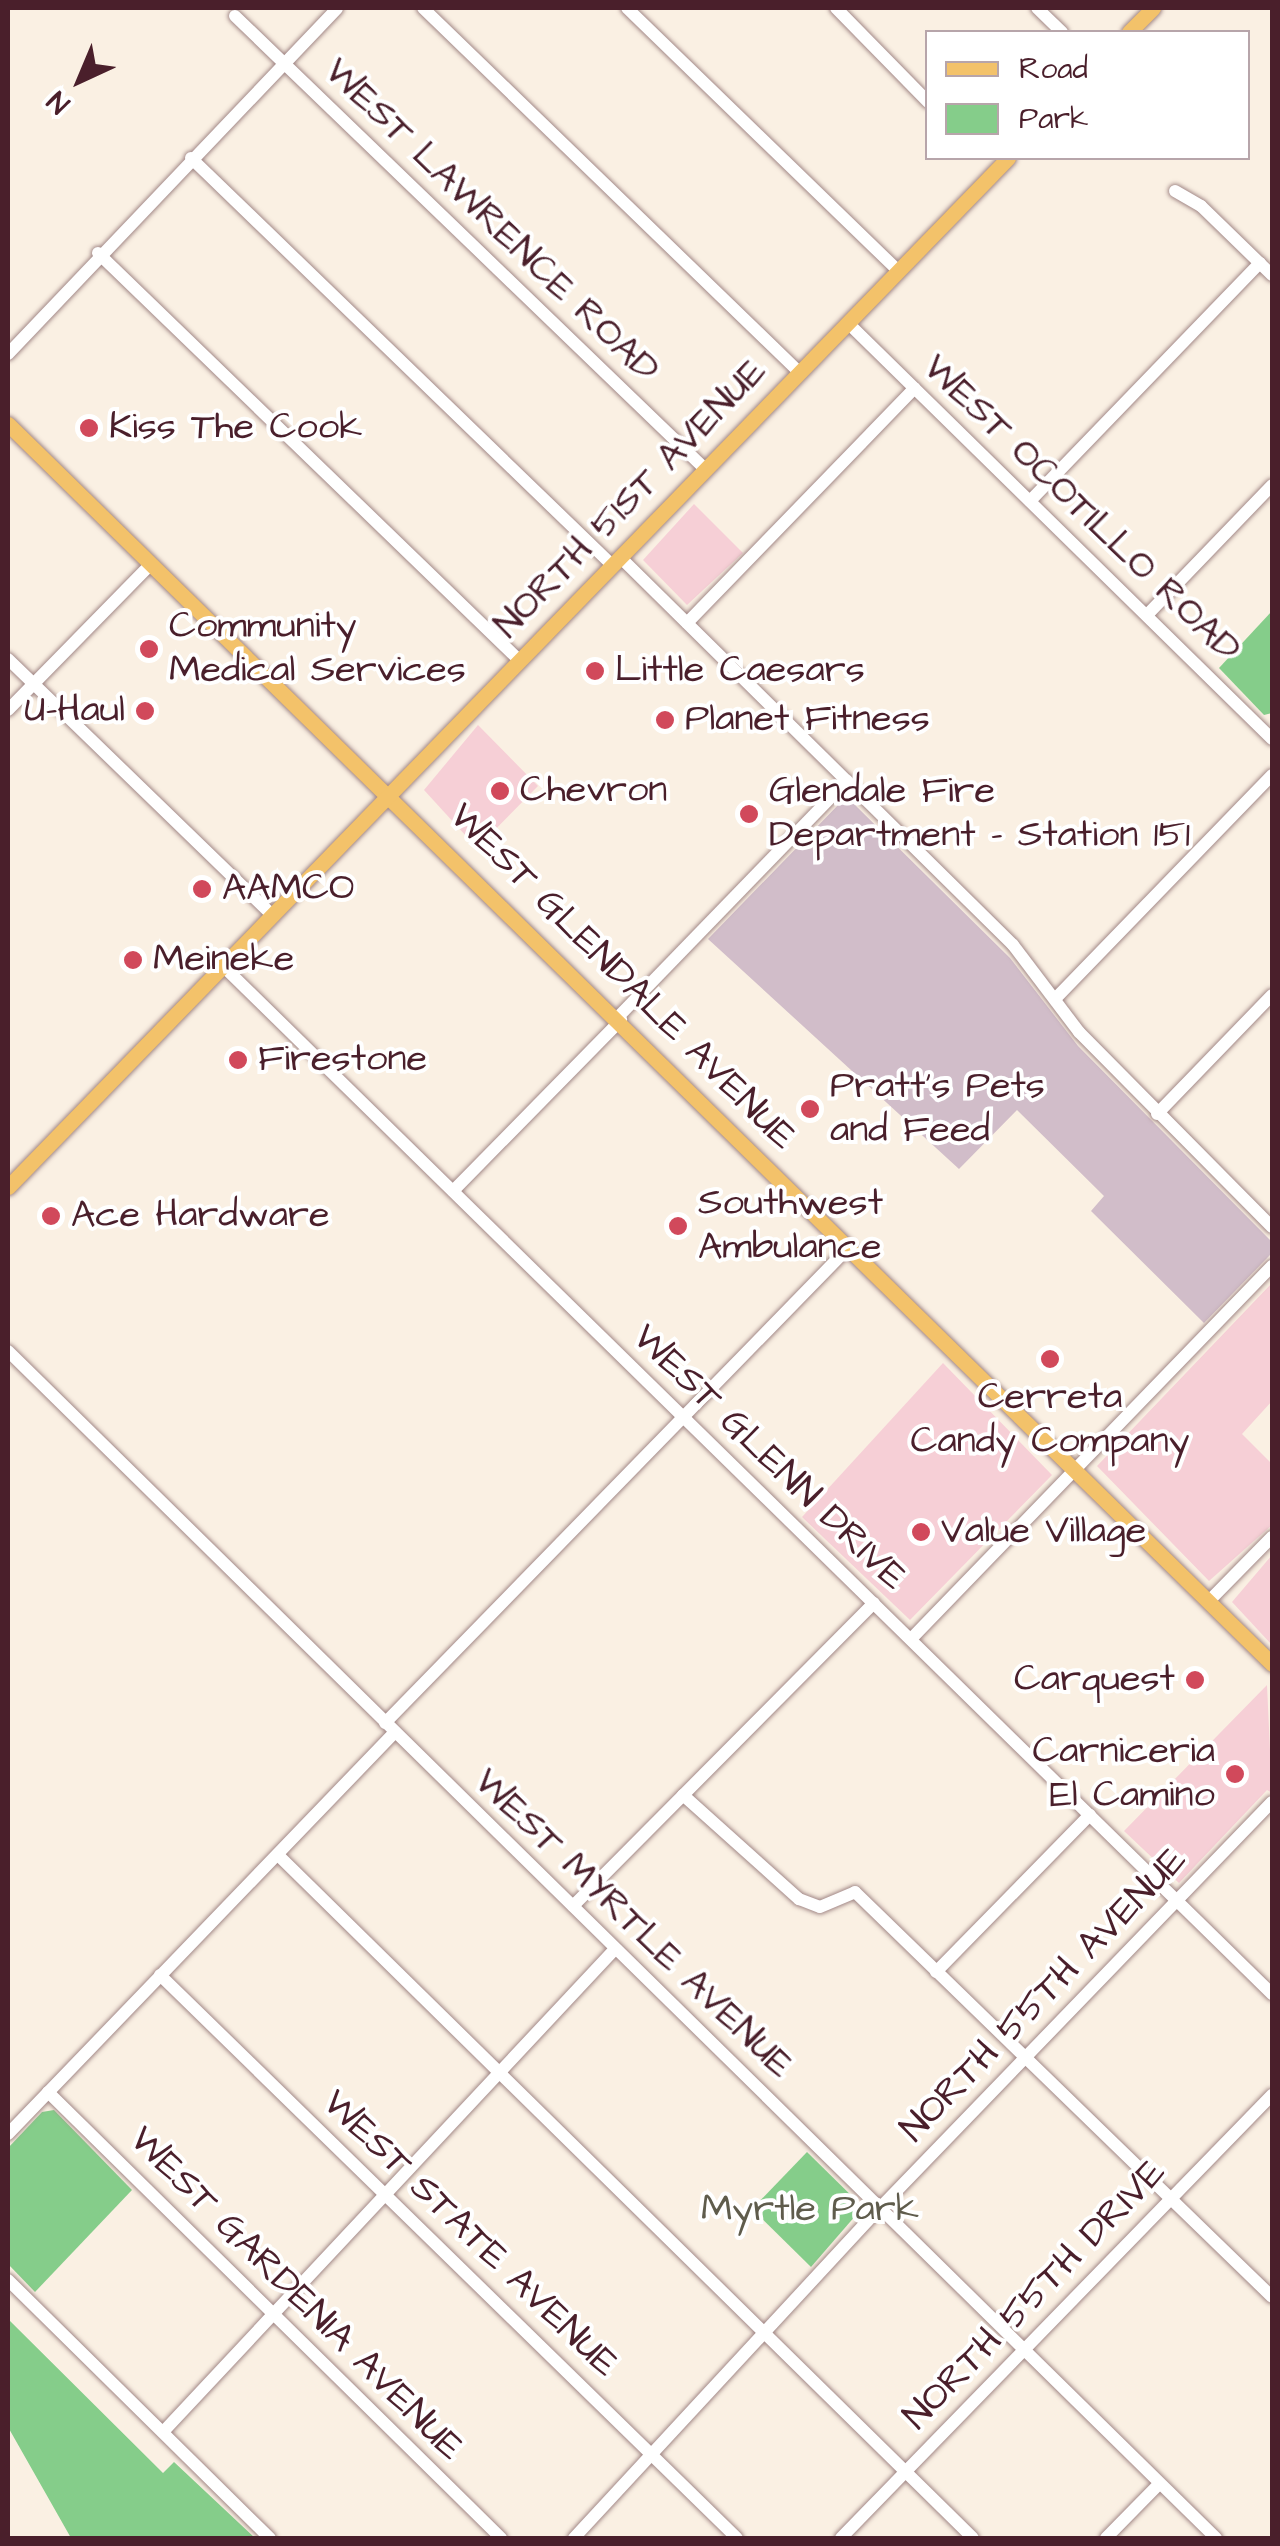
<!DOCTYPE html>
<html>
<head>
<meta charset="utf-8">
<style>
	body { margin:0 }
	#map { position:relative; width:1280px; height:2546px; overflow:hidden; background:#faf0e3; font-family:"Architects Daughter",sans-serif }
	div>[style] { position:absolute }
	.built>* { inset:0; background:#f6cfd6 }
	.industrial>* { inset:0; background:#d1bdc9 }
	.green>* { inset:0; background:#85cd8a }
	.roads { filter:drop-shadow(0 0 2px #a28887) drop-shadow(0 0 2px #a28887) }
	.minor>* { height:12px; margin:-6px; padding:0 6px; transform-origin:6px; border-radius:6px; background:#fff }
	.major>* { height:15px; margin:-7.5px; padding:0 7.5px; transform-origin:7.5px; border-radius:7.5px; background:#f3c26a }
	.dots>* { width:28px; height:28px; translate:-50% -50%; box-sizing:border-box; border:5px solid #fff; border-radius:50% }
	span { translate:-50% -50%; white-space:nowrap; text-align:center; line-height:1.15; -webkit-text-stroke:8px #fff; paint-order:stroke }
	.street-label { font-size:38px; color:#4a1f2b }
	.poi-label { font-size:38px; color:#4a1f2b }
	.left { translate:0 -50%; text-align:left }
	.right { translate:-100% -50%; text-align:right }
	.park-label { font-size:38px; color:#5f5c4c }
	.frame { position:absolute; inset:0; border:10px solid #4a1f2b; pointer-events:none }
	.legend { position:absolute; left:925px; top:30px; width:325px; height:130px; box-sizing:border-box; background:#fff; border:2px solid #b7a5aa; margin:0; padding:12px 18px; list-style:none; font-size:30px; color:#4a1f2b }
	.legend li { display:flex; align-items:center; gap:20px; height:50px }
	.legend b { width:50px; border:2px solid #b7a5aa }
	.north { position:absolute; left:30px; top:30px; width:100px; height:100px; -webkit-text-stroke:8px #fff; paint-order:stroke; rotate:224deg; font-size:28px; font-weight:700; line-height:40px; text-align:center; color:#4a1f2b }
	.north::after { content:''; display:block; margin:auto; width:35px; height:45px; background:#4a1f2b; clip-path:polygon(50% 0,100% 100%,50% 72%,0 100%) }
</style>
</head>
<body>
<div id="map">
	<div class="built">
		<i style="clip-path:polygon(694px 504px,743px 553px,687px 605px,643px 560px)"></i>
		<i style="clip-path:polygon(478px 725px,538px 786px,477px 848px,424px 790px)"></i>
		<i style="clip-path:polygon(1272px 1283px,1272px 1401px,1242px 1434px,1272px 1464px,1272px 1525px,1209px 1581px,1097px 1466px)"></i>
		<i style="clip-path:polygon(943px 1363px,1052px 1475px,910px 1620px,802px 1517px)"></i>
		<i style="clip-path:polygon(1272px 1555px,1272px 1645px,1232px 1602px)"></i>
		<i style="clip-path:polygon(1267px 1685px,1272px 1793px,1267px 1790px,1179px 1883px,1124px 1831px)"></i>
	</div>
	<div class="industrial">
		<i style="clip-path:polygon(841px 802px,853px 803px,1010px 958px,1078px 1046px,1271px 1241px,1270px 1255px,1204px 1323px,1091px 1211px,1104px 1196px,1017px 1110px,959px 1169px,708px 939px)"></i>
	</div>
	<div class="green">
		<i style="clip-path:polygon(1272px 611px,1272px 713px,1264px 715px,1219px 668px)"></i>
		<i style="clip-path:polygon(54px 2110px,132px 2190px,35px 2292px,8px 2264px,8px 2148px,42px 2112px)"></i>
		<i style="clip-path:polygon(807px 2152px,863px 2207px,811px 2267px,752px 2209px)"></i>
		<i style="clip-path:polygon(8px 2319px,163px 2473px,174px 2462px,255px 2538px,71px 2538px,8px 2427px)"></i>
	</div>
	<div class="roads">
		<div class="minor">
			<i style="left:423px;top:8px;width:523px;rotate:44.07deg"></i>
			<i style="left:627px;top:8px;width:378px;rotate:44.1deg"></i>
			<i style="left:836px;top:8px;width:132px;rotate:45.6deg"></i>
			<i style="left:1037px;top:8px;width:35px;rotate:44deg"></i>
			<i style="left:235px;top:16px;width:653px;rotate:43.94deg"></i>
			<i style="left:191px;top:158px;width:586px;rotate:44.03deg"></i>
			<i style="left:1175px;top:191px;width:30px;rotate:30deg"></i>
			<i style="left:1201px;top:206px;width:99px;rotate:44.2deg"></i>
			<i style="left:98px;top:253px;width:587px;rotate:44.03deg"></i>
			<i style="left:848px;top:323px;width:594px;rotate:44.45deg"></i>
			<i style="left:8px;top:354px;width:477px;rotate:-46.4deg"></i>
			<i style="left:1030px;top:501px;width:331px;rotate:-46deg"></i>
			<i style="left:620px;top:557px;width:552px;rotate:44.63deg"></i>
			<i style="left:1013px;top:945px;width:109px;rotate:52.8deg"></i>
			<i style="left:1079px;top:1032px;width:274px;rotate:45.3deg"></i>
			<i style="left:1147px;top:615px;width:180px;rotate:-46.1deg"></i>
			<i style="left:687px;top:623px;width:327px;rotate:-45.9deg"></i>
			<i style="left:8px;top:659px;width:368px;rotate:44.1deg"></i>
			<i style="left:8px;top:710px;width:204px;rotate:-45.6deg"></i>
			<i style="left:223px;top:966px;width:1469px;rotate:44.42deg"></i>
			<i style="left:1055px;top:999px;width:312px;rotate:-45.9deg"></i>
			<i style="left:618px;top:1017px;width:329px;rotate:-45.9deg"></i>
			<i style="left:1157px;top:1114px;width:165px;rotate:-46deg"></i>
			<i style="left:453px;top:1191px;width:240px;rotate:-45.5deg"></i>
			<i style="left:8px;top:1351px;width:1694px;rotate:44.5deg"></i>
			<i style="left:1209px;top:1601px;width:90px;rotate:-45.5deg"></i>
			<i style="left:911px;top:1639px;width:519px;rotate:-45.94deg"></i>
			<i style="left:385px;top:1723px;width:663px;rotate:-45.73deg"></i>
			<i style="left:683px;top:1795px;width:156px;rotate:41.9deg"></i>
			<i style="left:799px;top:1899px;width:22px;rotate:21deg"></i>
			<i style="left:820px;top:1907px;width:38px;rotate:-23deg"></i>
			<i style="left:855px;top:1892px;width:581px;rotate:44.16deg"></i>
			<i style="left:278px;top:1855px;width:974px;rotate:44.5deg"></i>
			<i style="left:573px;top:1906px;width:427px;rotate:-45.2deg"></i>
			<i style="left:936px;top:1972px;width:220px;rotate:-45.6deg"></i>
			<i style="left:160px;top:1975px;width:806px;rotate:44.3deg"></i>
			<i style="left:48px;top:2092px;width:636px;rotate:44.55deg"></i>
			<i style="left:8px;top:2134px;width:558px;rotate:-46.09deg"></i>
			<i style="left:8px;top:2280px;width:368px;rotate:44.6deg"></i>
			<i style="left:163px;top:2432px;width:662px;rotate:-46.9deg"></i>
			<i style="left:574px;top:2538px;width:450px;rotate:-47.2deg"></i>
			<i style="left:880px;top:2208px;width:564px;rotate:-46.01deg"></i>
			<i style="left:841px;top:2538px;width:618px;rotate:-45.79deg"></i>
			<i style="left:1106px;top:2538px;width:76px;rotate:-45.5deg"></i>
		</div>
		<div class="major">
			<i style="left:1129px;top:32px;width:34px;rotate:-45deg"></i>
			<i style="left:8px;top:424px;width:1771px;rotate:44.45deg"></i>
			<i style="left:8px;top:1187px;width:1435px;rotate:-45.82deg"></i>
		</div>
	</div>
	<div class="dots">
		<i style="left:89px;top:428px;background:#d1495b"></i>
		<i style="left:149px;top:649px;background:#d1495b"></i>
		<i style="left:595px;top:671px;background:#d1495b"></i>
		<i style="left:145px;top:711px;background:#d1495b"></i>
		<i style="left:665px;top:720px;background:#d1495b"></i>
		<i style="left:500px;top:791px;background:#d1495b"></i>
		<i style="left:749px;top:814px;background:#d1495b"></i>
		<i style="left:202px;top:889px;background:#d1495b"></i>
		<i style="left:133px;top:960px;background:#d1495b"></i>
		<i style="left:238px;top:1060px;background:#d1495b"></i>
		<i style="left:810px;top:1109px;background:#d1495b"></i>
		<i style="left:51px;top:1216px;background:#d1495b"></i>
		<i style="left:678px;top:1226px;background:#d1495b"></i>
		<i style="left:1050px;top:1359px;background:#d1495b"></i>
		<i style="left:921px;top:1532px;background:#d1495b"></i>
		<i style="left:1195px;top:1680px;background:#d1495b"></i>
		<i style="left:1235px;top:1774px;background:#d1495b"></i>
	</div>
	<div class="street-label">
		<span style="left:491px;top:221px;rotate:44deg">WEST LAWRENCE ROAD</span>
		<span style="left:631px;top:499px;rotate:-46deg">NORTH 51ST AVENUE</span>
		<span style="left:1081px;top:509px;rotate:44deg">WEST OCOTILLO ROAD</span>
		<span style="left:622px;top:977px;rotate:45deg">WEST GLENDALE AVENUE</span>
		<span style="left:769px;top:1458px;rotate:44deg">WEST GLENN DRIVE</span>
		<span style="left:633px;top:1924px;rotate:44deg">WEST MYRTLE AVENUE</span>
		<span style="left:1044px;top:1995px;rotate:-46deg">NORTH 55TH AVENUE</span>
		<span style="left:470px;top:2234px;rotate:44deg">WEST STATE AVENUE</span>
		<span style="left:296px;top:2294px;rotate:45deg">WEST GARDENIA AVENUE</span>
		<span style="left:1035px;top:2295px;rotate:-46deg">NORTH 55TH DRIVE</span>
	</div>
	<div class="poi-label">
		<span class="left" style="left:109px;top:428px">Kiss The Cook</span>
		<span class="left" style="left:169px;top:649px">Community<br>Medical Services</span>
		<span class="left" style="left:615px;top:671px">Little Caesars</span>
		<span class="right" style="left:125px;top:711px">U-Haul</span>
		<span class="left" style="left:685px;top:720px">Planet Fitness</span>
		<span class="left" style="left:520px;top:791px">Chevron</span>
		<span class="left" style="left:769px;top:814px">Glendale Fire<br>Department - Station 151</span>
		<span class="left" style="left:222px;top:889px">AAMCO</span>
		<span class="left" style="left:153px;top:960px">Meineke</span>
		<span class="left" style="left:258px;top:1060px">Firestone</span>
		<span class="left" style="left:830px;top:1109px">Pratt's Pets<br>and Feed</span>
		<span class="left" style="left:698px;top:1226px">Southwest<br>Ambulance</span>
		<span class="left" style="left:71px;top:1216px">Ace Hardware</span>
		<span style="left:1050px;top:1420px">Cerreta<br>Candy Company</span>
		<span class="left" style="left:941px;top:1532px">Value Village</span>
		<span class="right" style="left:1175px;top:1680px">Carquest</span>
		<span class="right" style="left:1215px;top:1774px">Carniceria<br>El Camino</span>
	</div>
	<div class="park-label">
		<span style="left:810px;top:2210px">Myrtle Park</span>
	</div>
	<div class="frame"></div>
	<ul class="legend">
	<li><b style="height:12px;background:#f3c26a"></b>Road</li>
	<li><b style="height:28px;background:#85cd8a"></b>Park</li>
	</ul>
	<div class="north">N</div>
</div>
</body>
</html>
